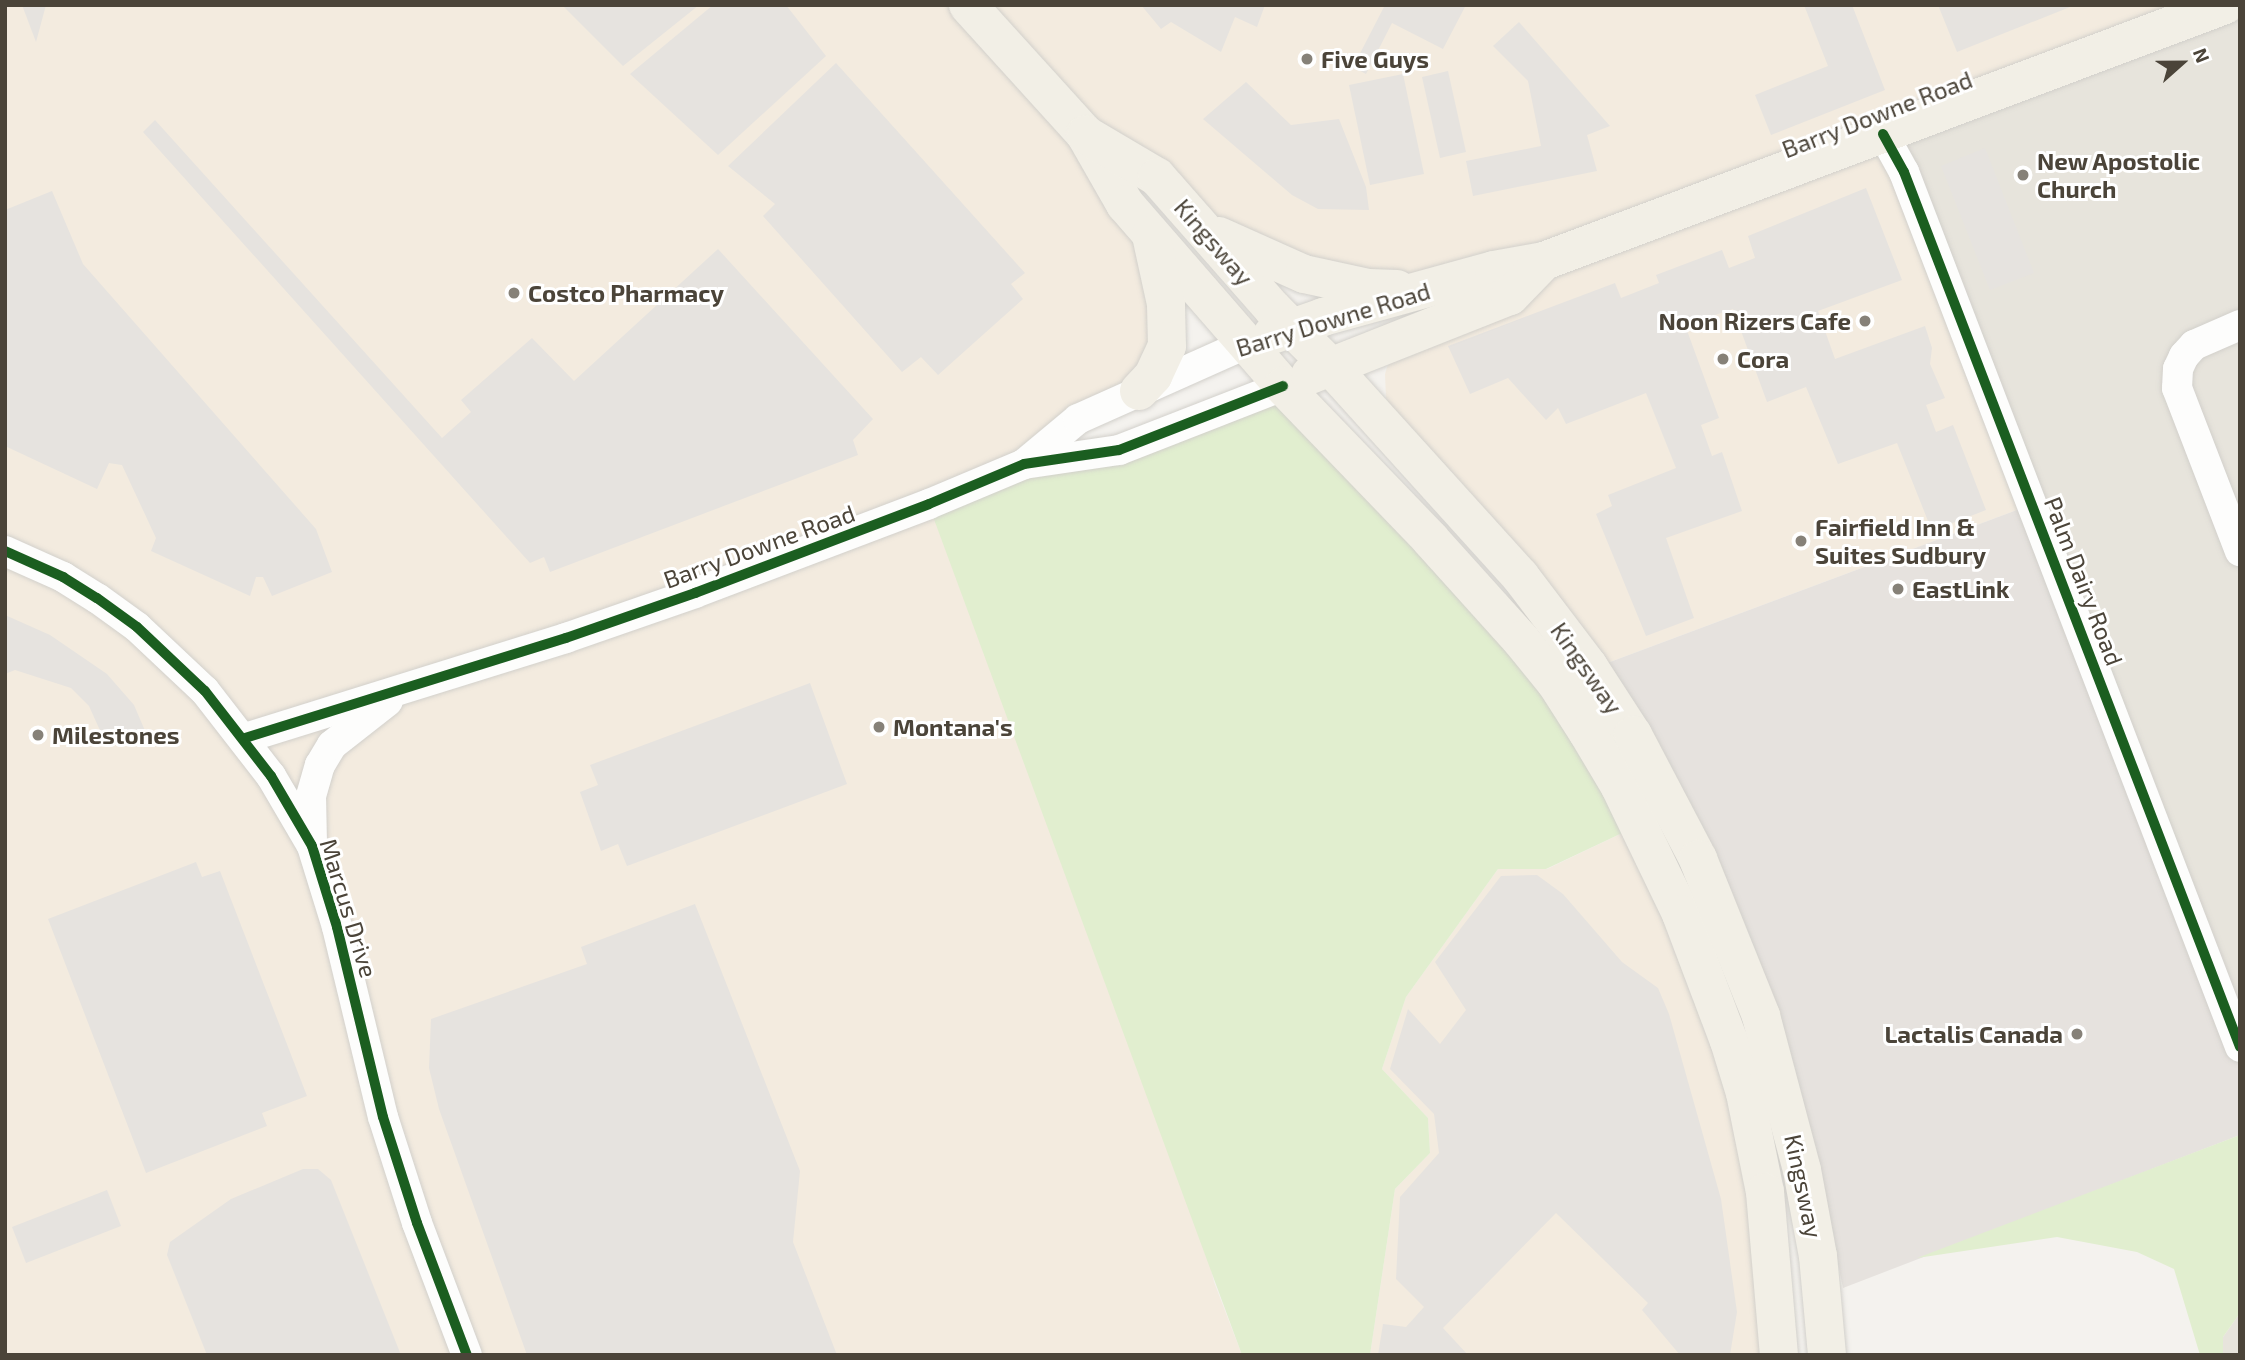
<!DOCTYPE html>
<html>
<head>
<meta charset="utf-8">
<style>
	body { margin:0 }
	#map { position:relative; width:2245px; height:1360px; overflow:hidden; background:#f4f2ee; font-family:"Exo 2",sans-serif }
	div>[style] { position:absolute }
	.residential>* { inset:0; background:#e7e4dc }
	.commercial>* { inset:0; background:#f3ebdf }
	.industrial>* { inset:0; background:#e6e2de }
	.green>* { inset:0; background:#e1eecf }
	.parking>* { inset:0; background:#e6e3df }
	.roads { filter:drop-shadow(0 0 2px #d2d0cb) drop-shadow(0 0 2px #d2d0cb) }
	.minor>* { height:30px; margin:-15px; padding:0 15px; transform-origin:15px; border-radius:15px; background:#fdfdfc }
	.major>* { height:38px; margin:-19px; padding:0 19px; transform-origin:19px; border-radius:19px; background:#f2efe6 }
	.cycleway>* { height:10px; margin:-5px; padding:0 5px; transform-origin:5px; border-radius:5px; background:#1b5e20 }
	.dots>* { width:19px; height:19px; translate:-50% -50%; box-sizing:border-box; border:4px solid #fff; border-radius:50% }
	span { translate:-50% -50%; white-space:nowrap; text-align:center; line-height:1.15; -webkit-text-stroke:6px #fff; paint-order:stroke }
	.poi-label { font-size:24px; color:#4b4439; font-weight:700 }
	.left { translate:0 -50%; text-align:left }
	.right { translate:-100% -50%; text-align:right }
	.street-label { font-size:24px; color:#4b4439 }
	.frame { position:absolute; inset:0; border:7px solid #4b4439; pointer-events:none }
	.north { position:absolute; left:2147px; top:28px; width:70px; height:70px; -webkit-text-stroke:5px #fff; paint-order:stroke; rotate:69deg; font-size:19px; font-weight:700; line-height:28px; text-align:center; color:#4b4439 }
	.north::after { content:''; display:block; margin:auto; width:24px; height:32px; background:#4b4439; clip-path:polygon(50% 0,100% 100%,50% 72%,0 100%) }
</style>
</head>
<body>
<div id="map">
	<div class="residential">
		<i style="clip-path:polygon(2240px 6px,2240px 1044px,1889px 130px)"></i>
		<i style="clip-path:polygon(2240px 1313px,2240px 1355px,2223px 1355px,2223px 1337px)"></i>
	</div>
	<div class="commercial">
		<i style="clip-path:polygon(5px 5px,2224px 5px,1889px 130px,2033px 504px,1602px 665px,1410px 451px,1386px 398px,1385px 374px,1391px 355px,1511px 298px,1304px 274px,1086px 135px,1150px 234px,1156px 361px,1024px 464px,1214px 1282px,1242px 1355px,5px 1355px)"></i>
		<i style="clip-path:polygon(1637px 826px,1706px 981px,1778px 1355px,1370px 1355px,1395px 1189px,1430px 1153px,1428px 1118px,1382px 1069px,1406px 997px,1498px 869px,1547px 869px)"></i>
	</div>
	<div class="industrial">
		<i style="clip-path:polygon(2033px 504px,2240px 1044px,2240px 1135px,1843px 1288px,1834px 1244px,1602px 665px)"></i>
	</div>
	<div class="green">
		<i style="clip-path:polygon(1283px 386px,1428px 541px,1637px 826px,1546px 869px,1498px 869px,1406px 997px,1382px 1069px,1428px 1118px,1430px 1153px,1395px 1189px,1370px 1355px,1242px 1355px,928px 503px)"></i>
		<i style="clip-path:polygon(2240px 1135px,2240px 1313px,2223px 1337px,2223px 1355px,2200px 1355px,2174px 1269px,2137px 1252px,2057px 1237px,1917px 1258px)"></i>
	</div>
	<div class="parking">
		<i style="clip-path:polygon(22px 5px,46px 5px,36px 42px)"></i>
		<i style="clip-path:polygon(562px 5px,699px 5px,623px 66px)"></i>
		<i style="clip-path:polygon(713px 5px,786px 5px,826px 56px,718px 155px,630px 74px)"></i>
		<i style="clip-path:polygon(1141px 5px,1265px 5px,1257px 27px,1235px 17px,1221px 52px,1171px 22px,1161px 29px)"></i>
		<i style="clip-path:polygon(1385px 5px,1466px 5px,1443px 49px,1392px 23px,1366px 74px,1353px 67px)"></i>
		<i style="clip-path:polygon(1804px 5px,1852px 5px,1885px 90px,1771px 135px,1755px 95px,1828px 66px)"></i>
		<i style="clip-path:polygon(1938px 5px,2075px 5px,1957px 52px)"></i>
		<i style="clip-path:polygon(1519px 22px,1610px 126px,1587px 135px,1597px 171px,1473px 196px,1466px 161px,1541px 146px,1528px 81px,1493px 46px)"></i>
		<i style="clip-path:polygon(836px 63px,1025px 273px,1011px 284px,1023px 299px,938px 375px,921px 357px,902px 372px,763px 216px,775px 204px,728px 166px)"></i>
		<i style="clip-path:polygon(1448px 71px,1466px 152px,1440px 158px,1422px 77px)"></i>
		<i style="clip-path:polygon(1403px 74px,1424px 174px,1370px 185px,1349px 85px)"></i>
		<i style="clip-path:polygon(1246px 82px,1291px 125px,1339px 119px,1366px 187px,1369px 210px,1318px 209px,1292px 195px,1203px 119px)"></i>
		<i style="clip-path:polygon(155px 120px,442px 438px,471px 412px,461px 400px,532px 338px,574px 381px,718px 249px,873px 419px,853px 440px,858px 455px,550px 572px,544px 557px,530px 563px,143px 132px)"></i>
		<i style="clip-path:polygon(1985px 148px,2034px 273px,1990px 290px,1941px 166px)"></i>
		<i style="clip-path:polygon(1866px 188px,1902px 280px,1818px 311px,1835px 359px,1925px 326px,1932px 348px,1930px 364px,1945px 398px,1926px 405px,1936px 432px,1953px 425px,1986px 510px,1932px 531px,1897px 443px,1838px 464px,1806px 387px,1767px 402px,1733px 309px,1685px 325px,1719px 418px,1701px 425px,1712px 456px,1722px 452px,1742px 511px,1666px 538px,1694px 618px,1646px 636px,1596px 514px,1612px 506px,1608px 495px,1676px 468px,1646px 393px,1566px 424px,1558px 408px,1546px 420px,1508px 378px,1470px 394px,1448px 346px,1615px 283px,1621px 298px,1659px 283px,1656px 275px,1722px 250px,1729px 268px,1755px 258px,1748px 236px)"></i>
		<i style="clip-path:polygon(52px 191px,83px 264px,316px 529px,332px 572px,272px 596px,263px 577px,256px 577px,250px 596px,151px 551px,156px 538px,122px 465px,109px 463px,97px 489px,5px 446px,5px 210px)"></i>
		<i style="clip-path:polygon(5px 615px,50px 635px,107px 674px,134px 705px,146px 733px,107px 746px,89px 706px,71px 688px,15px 670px,5px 674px)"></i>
		<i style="clip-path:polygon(810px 683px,847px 784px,627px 866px,618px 844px,601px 851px,580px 792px,598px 785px,590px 765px)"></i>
		<i style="clip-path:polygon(196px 862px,202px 877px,220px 871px,307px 1096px,262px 1113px,267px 1126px,146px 1173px,48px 919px)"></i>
		<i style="clip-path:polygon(1537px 875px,1563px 894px,1622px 962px,1658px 988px,1669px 1014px,1721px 1199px,1737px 1312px,1730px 1355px,1680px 1355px,1642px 1310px,1648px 1303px,1556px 1213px,1443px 1328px,1468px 1355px,1378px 1355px,1383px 1324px,1406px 1327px,1424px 1307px,1396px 1279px,1400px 1197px,1439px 1153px,1434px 1114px,1390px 1069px,1408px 1009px,1440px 1044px,1466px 1010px,1435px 962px,1501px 876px)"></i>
		<i style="clip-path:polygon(695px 904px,800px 1171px,793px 1242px,837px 1355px,527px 1355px,439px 1109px,429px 1068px,431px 1019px,587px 964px,581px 947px)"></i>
		<i style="clip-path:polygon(303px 1169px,318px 1169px,331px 1180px,401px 1355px,207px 1355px,167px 1255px,170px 1242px,231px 1199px)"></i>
		<i style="clip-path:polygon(107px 1190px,121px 1226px,26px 1263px,12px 1227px)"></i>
	</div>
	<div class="roads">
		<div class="minor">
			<i style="left:1883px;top:134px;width:43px;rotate:61.1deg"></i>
			<i style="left:1904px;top:172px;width:937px;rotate:68.99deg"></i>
			<i style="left:2240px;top:325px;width:50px;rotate:156.5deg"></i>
			<i style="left:2194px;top:345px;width:15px;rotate:132deg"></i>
			<i style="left:2184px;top:356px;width:14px;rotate:115deg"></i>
			<i style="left:2178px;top:369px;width:19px;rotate:93deg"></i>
			<i style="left:2177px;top:388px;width:175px;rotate:68.9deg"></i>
			<i style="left:1024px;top:464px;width:70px;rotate:-39.8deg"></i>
			<i style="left:1078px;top:419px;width:184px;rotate:-24.1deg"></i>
			<i style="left:5px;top:551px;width:64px;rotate:24.1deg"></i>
			<i style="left:63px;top:577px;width:40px;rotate:32deg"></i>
			<i style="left:97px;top:598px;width:49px;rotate:35.9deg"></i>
			<i style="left:137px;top:627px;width:93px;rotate:43.3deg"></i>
			<i style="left:205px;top:691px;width:108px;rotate:52.2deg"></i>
			<i style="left:271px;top:776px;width:81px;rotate:59.6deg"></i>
			<i style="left:312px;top:846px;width:85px;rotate:72.8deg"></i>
			<i style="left:337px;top:927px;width:195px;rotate:76.4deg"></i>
			<i style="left:383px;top:1117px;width:111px;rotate:72.2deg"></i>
			<i style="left:417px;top:1223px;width:141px;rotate:69.3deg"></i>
			<i style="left:245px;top:738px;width:336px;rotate:-17.3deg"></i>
			<i style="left:566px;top:638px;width:137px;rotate:-19.2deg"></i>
			<i style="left:695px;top:593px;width:250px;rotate:-20.8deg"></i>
			<i style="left:929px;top:504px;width:103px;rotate:-22.8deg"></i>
			<i style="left:1024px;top:464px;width:96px;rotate:-8.4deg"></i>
			<i style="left:1119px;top:450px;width:176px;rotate:-21.3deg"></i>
			<i style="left:312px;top:843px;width:47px;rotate:-91.2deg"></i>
			<i style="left:311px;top:796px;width:32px;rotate:-74deg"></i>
			<i style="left:320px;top:765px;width:23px;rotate:-59deg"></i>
			<i style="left:332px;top:745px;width:71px;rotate:-38.2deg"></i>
		</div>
		<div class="major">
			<i style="left:968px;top:5px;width:174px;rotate:47.8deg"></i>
			<i style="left:1085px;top:134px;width:81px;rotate:60.3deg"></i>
			<i style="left:1125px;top:204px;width:241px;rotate:49deg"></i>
			<i style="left:1283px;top:386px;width:212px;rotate:46.1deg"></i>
			<i style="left:1430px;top:539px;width:136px;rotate:48deg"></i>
			<i style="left:1521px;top:640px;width:55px;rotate:50.9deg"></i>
			<i style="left:1556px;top:683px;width:59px;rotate:57.4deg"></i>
			<i style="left:1588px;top:733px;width:63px;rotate:59.3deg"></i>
			<i style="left:1620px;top:787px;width:141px;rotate:64.3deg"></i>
			<i style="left:1681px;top:914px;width:136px;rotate:69.3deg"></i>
			<i style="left:1729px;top:1041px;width:54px;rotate:72.9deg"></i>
			<i style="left:1745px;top:1093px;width:101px;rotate:78.6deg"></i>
			<i style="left:1765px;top:1192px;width:164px;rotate:85.1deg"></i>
			<i style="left:1086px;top:135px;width:82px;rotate:30.6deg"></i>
			<i style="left:1157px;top:177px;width:176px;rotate:48.7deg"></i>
			<i style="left:1273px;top:309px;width:82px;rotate:45deg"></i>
			<i style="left:1331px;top:367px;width:282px;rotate:47.9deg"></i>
			<i style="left:1520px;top:576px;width:114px;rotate:52.8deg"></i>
			<i style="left:1589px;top:667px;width:81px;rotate:57.1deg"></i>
			<i style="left:1633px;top:735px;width:140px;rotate:62.3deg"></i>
			<i style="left:1698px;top:859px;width:169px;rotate:68.1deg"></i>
			<i style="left:1761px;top:1016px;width:159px;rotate:75.1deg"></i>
			<i style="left:1802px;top:1170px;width:87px;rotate:79.5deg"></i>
			<i style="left:1818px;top:1256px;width:99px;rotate:84.8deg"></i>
			<i style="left:1219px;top:236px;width:93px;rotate:24.1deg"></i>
			<i style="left:1304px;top:274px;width:66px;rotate:12.2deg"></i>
			<i style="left:1369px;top:288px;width:28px;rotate:2deg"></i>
			<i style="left:1272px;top:335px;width:54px;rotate:-19.4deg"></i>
			<i style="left:1323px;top:317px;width:177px;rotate:-15.4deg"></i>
			<i style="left:1494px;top:270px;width:51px;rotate:-10.2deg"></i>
			<i style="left:1544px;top:261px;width:728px;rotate:-20.6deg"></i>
			<i style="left:1310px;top:375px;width:215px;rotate:-21.6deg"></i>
			<i style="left:1510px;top:296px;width:49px;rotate:-45.8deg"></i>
			<i style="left:1139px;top:391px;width:21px;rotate:-47deg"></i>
			<i style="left:1153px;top:376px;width:33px;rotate:-65deg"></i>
			<i style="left:1167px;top:346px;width:42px;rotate:-91.4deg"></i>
			<i style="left:1166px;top:304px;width:71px;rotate:-102.3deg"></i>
		</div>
	</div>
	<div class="cycleway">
		<i style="left:1883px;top:134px;width:43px;rotate:61.1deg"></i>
		<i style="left:1904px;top:172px;width:937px;rotate:68.99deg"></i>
		<i style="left:5px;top:551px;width:64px;rotate:24.1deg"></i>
		<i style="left:63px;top:577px;width:40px;rotate:32deg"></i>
		<i style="left:97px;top:598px;width:49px;rotate:35.9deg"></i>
		<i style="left:137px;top:627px;width:93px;rotate:43.3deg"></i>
		<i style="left:205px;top:691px;width:108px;rotate:52.2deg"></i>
		<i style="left:271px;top:776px;width:81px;rotate:59.6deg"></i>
		<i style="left:312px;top:846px;width:85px;rotate:72.8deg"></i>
		<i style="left:337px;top:927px;width:195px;rotate:76.4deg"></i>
		<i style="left:383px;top:1117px;width:111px;rotate:72.2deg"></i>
		<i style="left:417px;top:1223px;width:141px;rotate:69.3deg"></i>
		<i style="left:245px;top:738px;width:336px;rotate:-17.3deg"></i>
		<i style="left:566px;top:638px;width:137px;rotate:-19.2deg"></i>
		<i style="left:695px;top:593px;width:250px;rotate:-20.8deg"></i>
		<i style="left:929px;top:504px;width:103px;rotate:-22.8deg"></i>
		<i style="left:1024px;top:464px;width:96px;rotate:-8.4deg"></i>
		<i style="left:1119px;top:450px;width:176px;rotate:-21.3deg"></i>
	</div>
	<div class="dots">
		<i style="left:1307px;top:59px;background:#868178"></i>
		<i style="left:2023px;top:175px;background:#868178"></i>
		<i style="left:514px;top:293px;background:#868178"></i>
		<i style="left:1865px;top:321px;background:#868178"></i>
		<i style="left:1723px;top:359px;background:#868178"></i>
		<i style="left:1801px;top:541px;background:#868178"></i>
		<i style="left:1898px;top:589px;background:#868178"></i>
		<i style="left:879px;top:727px;background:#868178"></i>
		<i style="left:38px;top:735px;background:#868178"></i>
		<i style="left:2077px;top:1034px;background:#868178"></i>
	</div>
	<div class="poi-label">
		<span class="left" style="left:1321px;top:59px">Five Guys</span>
		<span class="left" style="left:2037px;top:175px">New Apostolic<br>Church</span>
		<span class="left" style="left:528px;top:293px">Costco Pharmacy</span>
		<span class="right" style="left:1851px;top:321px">Noon Rizers Cafe</span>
		<span class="left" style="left:1737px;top:359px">Cora</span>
		<span class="left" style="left:1815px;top:541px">Fairfield Inn &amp;<br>Suites Sudbury</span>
		<span class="left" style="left:1912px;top:589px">EastLink</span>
		<span class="left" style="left:893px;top:727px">Montana's</span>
		<span class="left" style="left:52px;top:735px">Milestones</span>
		<span class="right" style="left:2063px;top:1034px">Lactalis Canada</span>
	</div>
	<div class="street-label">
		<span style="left:1877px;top:114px;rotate:-21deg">Barry Downe Road</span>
		<span style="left:1214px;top:242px;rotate:49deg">Kingsway</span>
		<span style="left:1333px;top:319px;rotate:-17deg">Barry Downe Road</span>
		<span style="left:759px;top:546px;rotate:-20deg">Barry Downe Road</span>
		<span style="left:2084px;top:581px;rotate:69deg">Palm Dairy Road</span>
		<span style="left:1587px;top:668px;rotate:55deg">Kingsway</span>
		<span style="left:349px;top:908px;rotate:73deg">Marcus Drive</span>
		<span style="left:1804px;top:1186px;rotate:78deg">Kingsway</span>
	</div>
	<div class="frame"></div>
	<div class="north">N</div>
</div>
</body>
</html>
